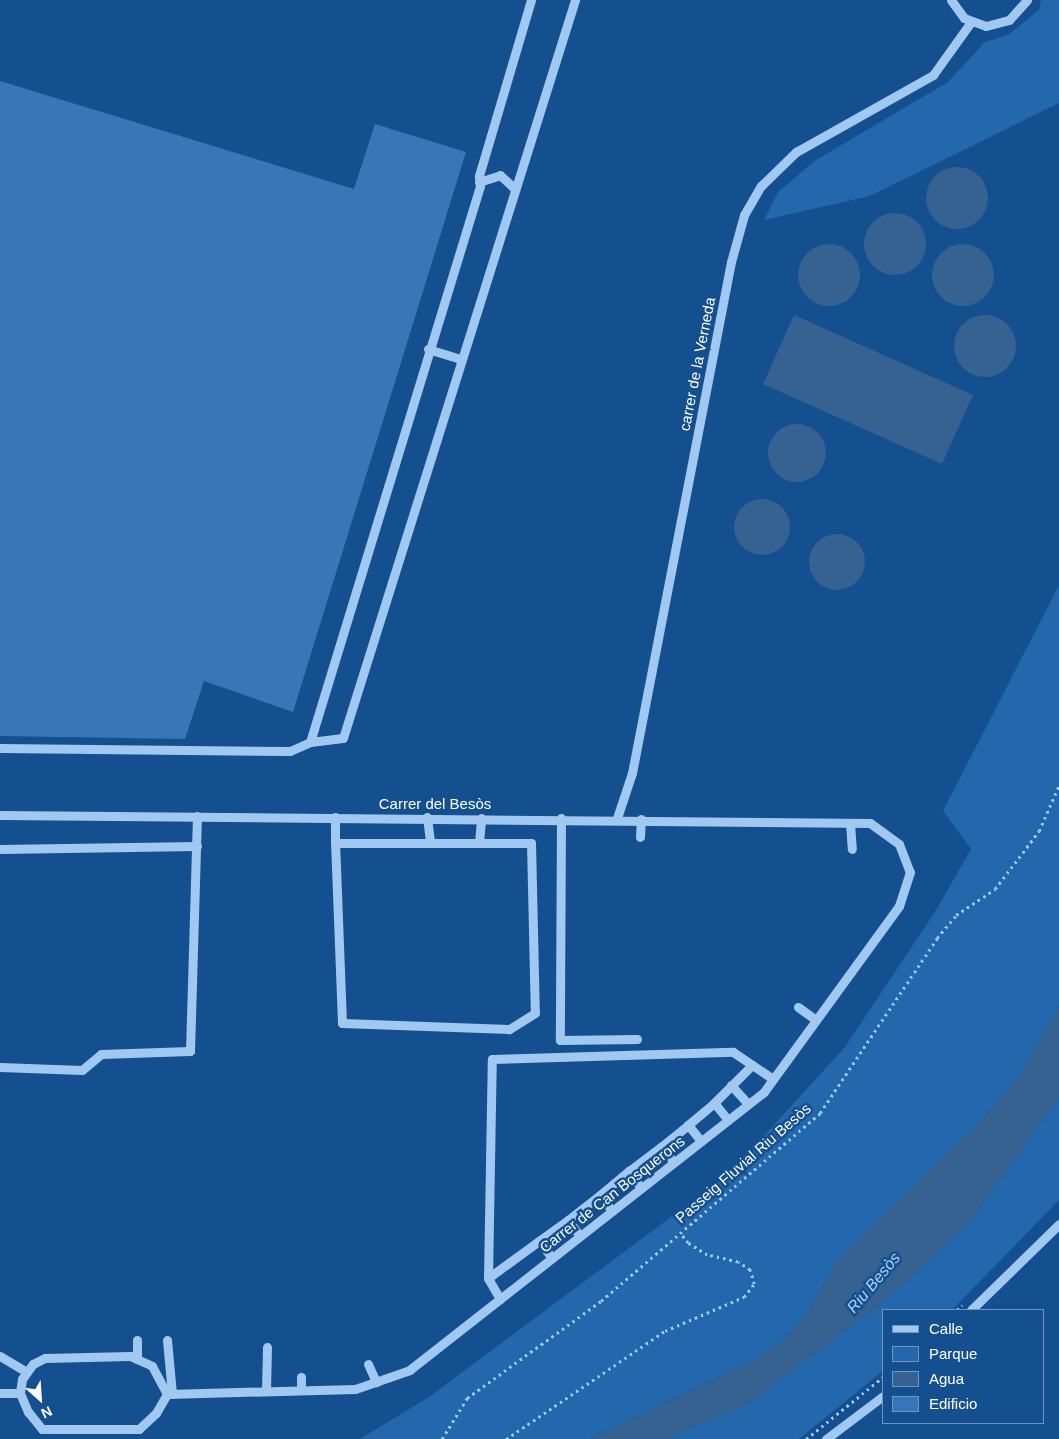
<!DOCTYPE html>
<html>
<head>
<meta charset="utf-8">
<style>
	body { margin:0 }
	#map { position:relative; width:1059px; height:1439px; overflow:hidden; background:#144f90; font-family:Helvetica,sans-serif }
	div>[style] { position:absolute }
	.green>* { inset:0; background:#2367ad }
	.water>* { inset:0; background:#366291 }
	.round { border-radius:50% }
	.building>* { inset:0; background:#3876b7 }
	.path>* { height:2.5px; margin-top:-1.25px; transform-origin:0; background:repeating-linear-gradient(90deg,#a0c8f1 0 2.5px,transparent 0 6.5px) }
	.minor>* { height:9px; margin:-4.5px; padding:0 4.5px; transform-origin:4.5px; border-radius:4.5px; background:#a0c8f1 }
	span { translate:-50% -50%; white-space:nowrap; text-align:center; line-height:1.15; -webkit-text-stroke:5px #144f90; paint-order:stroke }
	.street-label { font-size:15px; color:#fff }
	.water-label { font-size:16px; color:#acd2f8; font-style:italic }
	.legend { position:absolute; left:882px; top:1309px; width:162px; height:115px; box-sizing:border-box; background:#144f90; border:1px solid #7295bc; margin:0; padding:6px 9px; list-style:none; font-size:15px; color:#fff }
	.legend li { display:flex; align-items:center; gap:10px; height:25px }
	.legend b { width:25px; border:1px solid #7295bc }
	.north { position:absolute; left:15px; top:1374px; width:50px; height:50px; -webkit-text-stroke:4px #144f90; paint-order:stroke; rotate:154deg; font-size:14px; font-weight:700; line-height:20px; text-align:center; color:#fff }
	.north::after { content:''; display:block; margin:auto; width:18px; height:22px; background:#fff; clip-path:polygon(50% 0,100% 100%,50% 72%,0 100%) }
</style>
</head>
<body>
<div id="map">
	<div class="green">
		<i style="clip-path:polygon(1041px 0,1059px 0,1059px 103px,870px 196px,764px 220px,778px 192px,816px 160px,948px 82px,985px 42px,1008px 35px,1039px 10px)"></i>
		<i style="clip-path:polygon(1059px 585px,1059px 1007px,1019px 1077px,978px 1125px,834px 1267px,803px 1320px,774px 1348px,751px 1362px,590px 1439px,360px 1439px,429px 1397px,730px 1173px,845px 1047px,935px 912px,971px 849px,943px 811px)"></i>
		<i style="clip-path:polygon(1059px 1098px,1059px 1200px,952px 1310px,883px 1310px,883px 1371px,799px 1439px,666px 1439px,746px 1404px,879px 1305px,967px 1225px)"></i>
	</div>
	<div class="water">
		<i class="round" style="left:926px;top:167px;width:62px;height:62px"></i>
		<i class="round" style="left:864px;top:213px;width:62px;height:62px"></i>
		<i class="round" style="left:798px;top:244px;width:62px;height:62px"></i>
		<i class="round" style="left:932px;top:244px;width:62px;height:62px"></i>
		<i class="round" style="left:954px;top:315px;width:62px;height:62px"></i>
		<i style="clip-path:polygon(794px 315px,973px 395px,942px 464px,763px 384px)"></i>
		<i class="round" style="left:768px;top:424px;width:58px;height:58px"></i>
		<i class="round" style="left:734px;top:499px;width:56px;height:56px"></i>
		<i class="round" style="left:809px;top:534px;width:56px;height:56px"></i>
		<i style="clip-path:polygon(1059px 1007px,1059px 1098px,967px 1225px,879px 1305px,746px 1405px,666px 1439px,590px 1439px,751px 1362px,783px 1340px,809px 1310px,840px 1257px,978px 1125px,1019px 1077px)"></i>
	</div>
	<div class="building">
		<i style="clip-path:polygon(0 81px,354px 189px,375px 124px,466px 152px,293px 712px,204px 681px,185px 739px,0 736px)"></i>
	</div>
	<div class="path">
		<i style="left:957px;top:1310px;width:7px;rotate:-45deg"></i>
		<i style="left:442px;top:1439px;width:48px;rotate:-58.6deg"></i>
		<i style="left:467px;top:1398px;width:165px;rotate:-35.9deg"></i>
		<i style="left:601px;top:1301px;width:289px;rotate:-40.6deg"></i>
		<i style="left:820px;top:1113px;width:211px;rotate:-56.2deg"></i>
		<i style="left:937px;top:938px;width:30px;rotate:-50deg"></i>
		<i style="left:956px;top:915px;width:47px;rotate:-33.7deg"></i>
		<i style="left:995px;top:889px;width:73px;rotate:-52.8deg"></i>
		<i style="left:1039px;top:831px;width:50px;rotate:-66.5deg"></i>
		<i style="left:506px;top:1439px;width:192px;rotate:-34.2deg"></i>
		<i style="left:665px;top:1331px;width:86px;rotate:-23.3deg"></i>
		<i style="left:744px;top:1297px;width:16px;rotate:-52deg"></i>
		<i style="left:754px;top:1284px;width:15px;rotate:-106deg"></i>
		<i style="left:750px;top:1270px;width:14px;rotate:-146deg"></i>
		<i style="left:738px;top:1262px;width:32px;rotate:-167deg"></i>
		<i style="left:707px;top:1255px;width:22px;rotate:-148deg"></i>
		<i style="left:688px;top:1243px;width:13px;rotate:-129deg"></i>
		<i style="left:806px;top:1439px;width:99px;rotate:-38.8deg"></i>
	</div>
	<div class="minor">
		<i style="left:531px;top:0;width:184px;rotate:106.5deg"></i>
		<i style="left:479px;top:176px;width:10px;rotate:84deg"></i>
		<i style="left:480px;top:186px;width:581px;rotate:107deg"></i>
		<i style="left:310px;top:742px;width:33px;rotate:-7deg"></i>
		<i style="left:343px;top:738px;width:774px;rotate:-72.55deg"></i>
		<i style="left:951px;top:0;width:22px;rotate:54deg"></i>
		<i style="left:964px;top:18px;width:23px;rotate:20deg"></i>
		<i style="left:986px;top:26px;width:24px;rotate:-15deg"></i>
		<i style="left:1009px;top:20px;width:27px;rotate:-48deg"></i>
		<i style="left:479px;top:182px;width:22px;rotate:-18deg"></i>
		<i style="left:500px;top:175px;width:21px;rotate:43deg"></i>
		<i style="left:428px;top:349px;width:34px;rotate:17deg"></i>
		<i style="left:0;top:748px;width:290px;rotate:0.6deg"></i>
		<i style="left:290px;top:751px;width:22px;rotate:-24deg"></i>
		<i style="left:0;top:815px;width:870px;rotate:0.53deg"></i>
		<i style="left:870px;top:823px;width:36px;rotate:36deg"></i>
		<i style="left:899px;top:844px;width:30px;rotate:69deg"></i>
		<i style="left:910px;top:872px;width:36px;rotate:108deg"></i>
		<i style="left:899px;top:906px;width:230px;rotate:126deg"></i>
		<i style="left:764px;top:1092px;width:450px;rotate:141.9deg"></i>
		<i style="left:410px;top:1370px;width:58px;rotate:160.9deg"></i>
		<i style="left:355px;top:1389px;width:188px;rotate:178.5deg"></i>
		<i style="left:335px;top:817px;width:26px;rotate:90deg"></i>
		<i style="left:335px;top:843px;width:196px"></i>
		<i style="left:531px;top:843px;width:170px;rotate:88.7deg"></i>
		<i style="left:535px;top:1013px;width:31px;rotate:148deg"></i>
		<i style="left:509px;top:1029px;width:167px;rotate:-177.9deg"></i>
		<i style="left:342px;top:1023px;width:180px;rotate:-92.2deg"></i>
		<i style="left:427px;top:817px;width:26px;rotate:83deg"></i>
		<i style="left:561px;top:818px;width:222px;rotate:90.3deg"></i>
		<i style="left:560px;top:1040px;width:77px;rotate:-0.7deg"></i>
		<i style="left:617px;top:818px;width:47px;rotate:-71.6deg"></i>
		<i style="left:632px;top:773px;width:521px;rotate:-79.04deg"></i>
		<i style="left:731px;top:262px;width:49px;rotate:-74.5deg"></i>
		<i style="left:744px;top:215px;width:34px;rotate:-60deg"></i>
		<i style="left:761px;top:186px;width:49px;rotate:-44.2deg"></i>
		<i style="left:796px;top:152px;width:157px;rotate:-29.3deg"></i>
		<i style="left:933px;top:75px;width:65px;rotate:-54.4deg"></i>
		<i style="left:850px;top:823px;width:26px;rotate:86deg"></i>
		<i style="left:640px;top:837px;width:18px;rotate:-87deg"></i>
		<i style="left:479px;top:843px;width:25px;rotate:-85deg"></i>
		<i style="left:0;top:849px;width:197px;rotate:-0.9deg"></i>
		<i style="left:798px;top:1007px;width:22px;rotate:36deg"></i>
		<i style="left:0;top:1067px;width:82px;rotate:2.1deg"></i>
		<i style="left:82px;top:1070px;width:25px;rotate:-40deg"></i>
		<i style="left:101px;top:1054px;width:89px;rotate:-1.9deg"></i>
		<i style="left:190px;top:1051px;width:235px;rotate:-88.3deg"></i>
		<i style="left:731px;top:1085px;width:25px;rotate:48deg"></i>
		<i style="left:728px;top:1120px;width:22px;rotate:-129deg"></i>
		<i style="left:714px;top:1103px;width:54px;rotate:-45deg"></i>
		<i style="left:701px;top:1141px;width:21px;rotate:-129deg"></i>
		<i style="left:688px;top:1125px;width:34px;rotate:-40deg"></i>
		<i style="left:674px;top:1162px;width:20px;rotate:-131deg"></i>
		<i style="left:661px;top:1147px;width:35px;rotate:-39deg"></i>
		<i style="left:641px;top:1188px;width:21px;rotate:-125deg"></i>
		<i style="left:629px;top:1171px;width:40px;rotate:-37deg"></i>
		<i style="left:612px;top:1211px;width:20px;rotate:-127deg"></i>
		<i style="left:600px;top:1195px;width:38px;rotate:-40deg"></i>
		<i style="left:580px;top:1236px;width:20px;rotate:-127deg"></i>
		<i style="left:568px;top:1220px;width:41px;rotate:-38deg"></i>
		<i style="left:552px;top:1258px;width:21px;rotate:-127deg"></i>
		<i style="left:539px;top:1241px;width:36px;rotate:-36deg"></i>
		<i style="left:488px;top:1278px;width:63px;rotate:-36deg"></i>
		<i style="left:500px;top:1299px;width:24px;rotate:-120deg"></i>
		<i style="left:488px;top:1278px;width:219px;rotate:-89deg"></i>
		<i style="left:492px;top:1059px;width:241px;rotate:-1.7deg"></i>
		<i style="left:733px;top:1052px;width:48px;rotate:34deg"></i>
		<i style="left:971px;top:1310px;width:123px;rotate:-44.3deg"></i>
		<i style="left:137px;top:1340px;width:19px;rotate:90deg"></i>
		<i style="left:167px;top:1340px;width:54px;rotate:84.7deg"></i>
		<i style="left:0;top:1356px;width:31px;rotate:31deg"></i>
		<i style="left:130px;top:1356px;width:24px;rotate:24deg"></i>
		<i style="left:152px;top:1366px;width:32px;rotate:62deg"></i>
		<i style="left:167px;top:1394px;width:22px;rotate:120deg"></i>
		<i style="left:156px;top:1413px;width:23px;rotate:137deg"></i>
		<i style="left:139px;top:1429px;width:97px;rotate:180deg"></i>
		<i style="left:42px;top:1429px;width:22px;rotate:-129deg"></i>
		<i style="left:28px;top:1412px;width:21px;rotate:-113deg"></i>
		<i style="left:20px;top:1393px;width:14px;rotate:-82deg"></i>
		<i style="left:22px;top:1379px;width:19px;rotate:-54deg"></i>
		<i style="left:33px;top:1364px;width:13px;rotate:-27deg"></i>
		<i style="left:45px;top:1358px;width:85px;rotate:-1.3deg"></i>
		<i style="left:368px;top:1364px;width:20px;rotate:66deg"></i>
		<i style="left:301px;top:1390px;width:13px;rotate:-90deg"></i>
		<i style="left:266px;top:1391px;width:44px;rotate:-88.7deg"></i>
		<i style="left:0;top:1393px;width:20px"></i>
		<i style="left:826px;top:1439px;width:71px;rotate:-37deg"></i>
	</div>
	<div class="street-label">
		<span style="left:697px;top:364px;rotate:-79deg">carrer de la Verneda</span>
		<span style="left:435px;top:804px">Carrer del Besòs</span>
		<span style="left:743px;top:1163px;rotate:-41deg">Passeig Fluvial Riu Besòs</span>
		<span style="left:612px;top:1194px;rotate:-38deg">Carrer de Can Bosquerons</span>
	</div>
	<div class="water-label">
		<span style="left:874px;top:1283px;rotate:-50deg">Riu Besòs</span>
	</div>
	<ul class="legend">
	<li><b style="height:6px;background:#a0c8f1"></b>Calle</li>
	<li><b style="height:14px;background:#2367ad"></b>Parque</li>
	<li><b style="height:14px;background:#366291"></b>Agua</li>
	<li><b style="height:14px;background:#3876b7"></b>Edificio</li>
	</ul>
	<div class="north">N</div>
</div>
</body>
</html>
